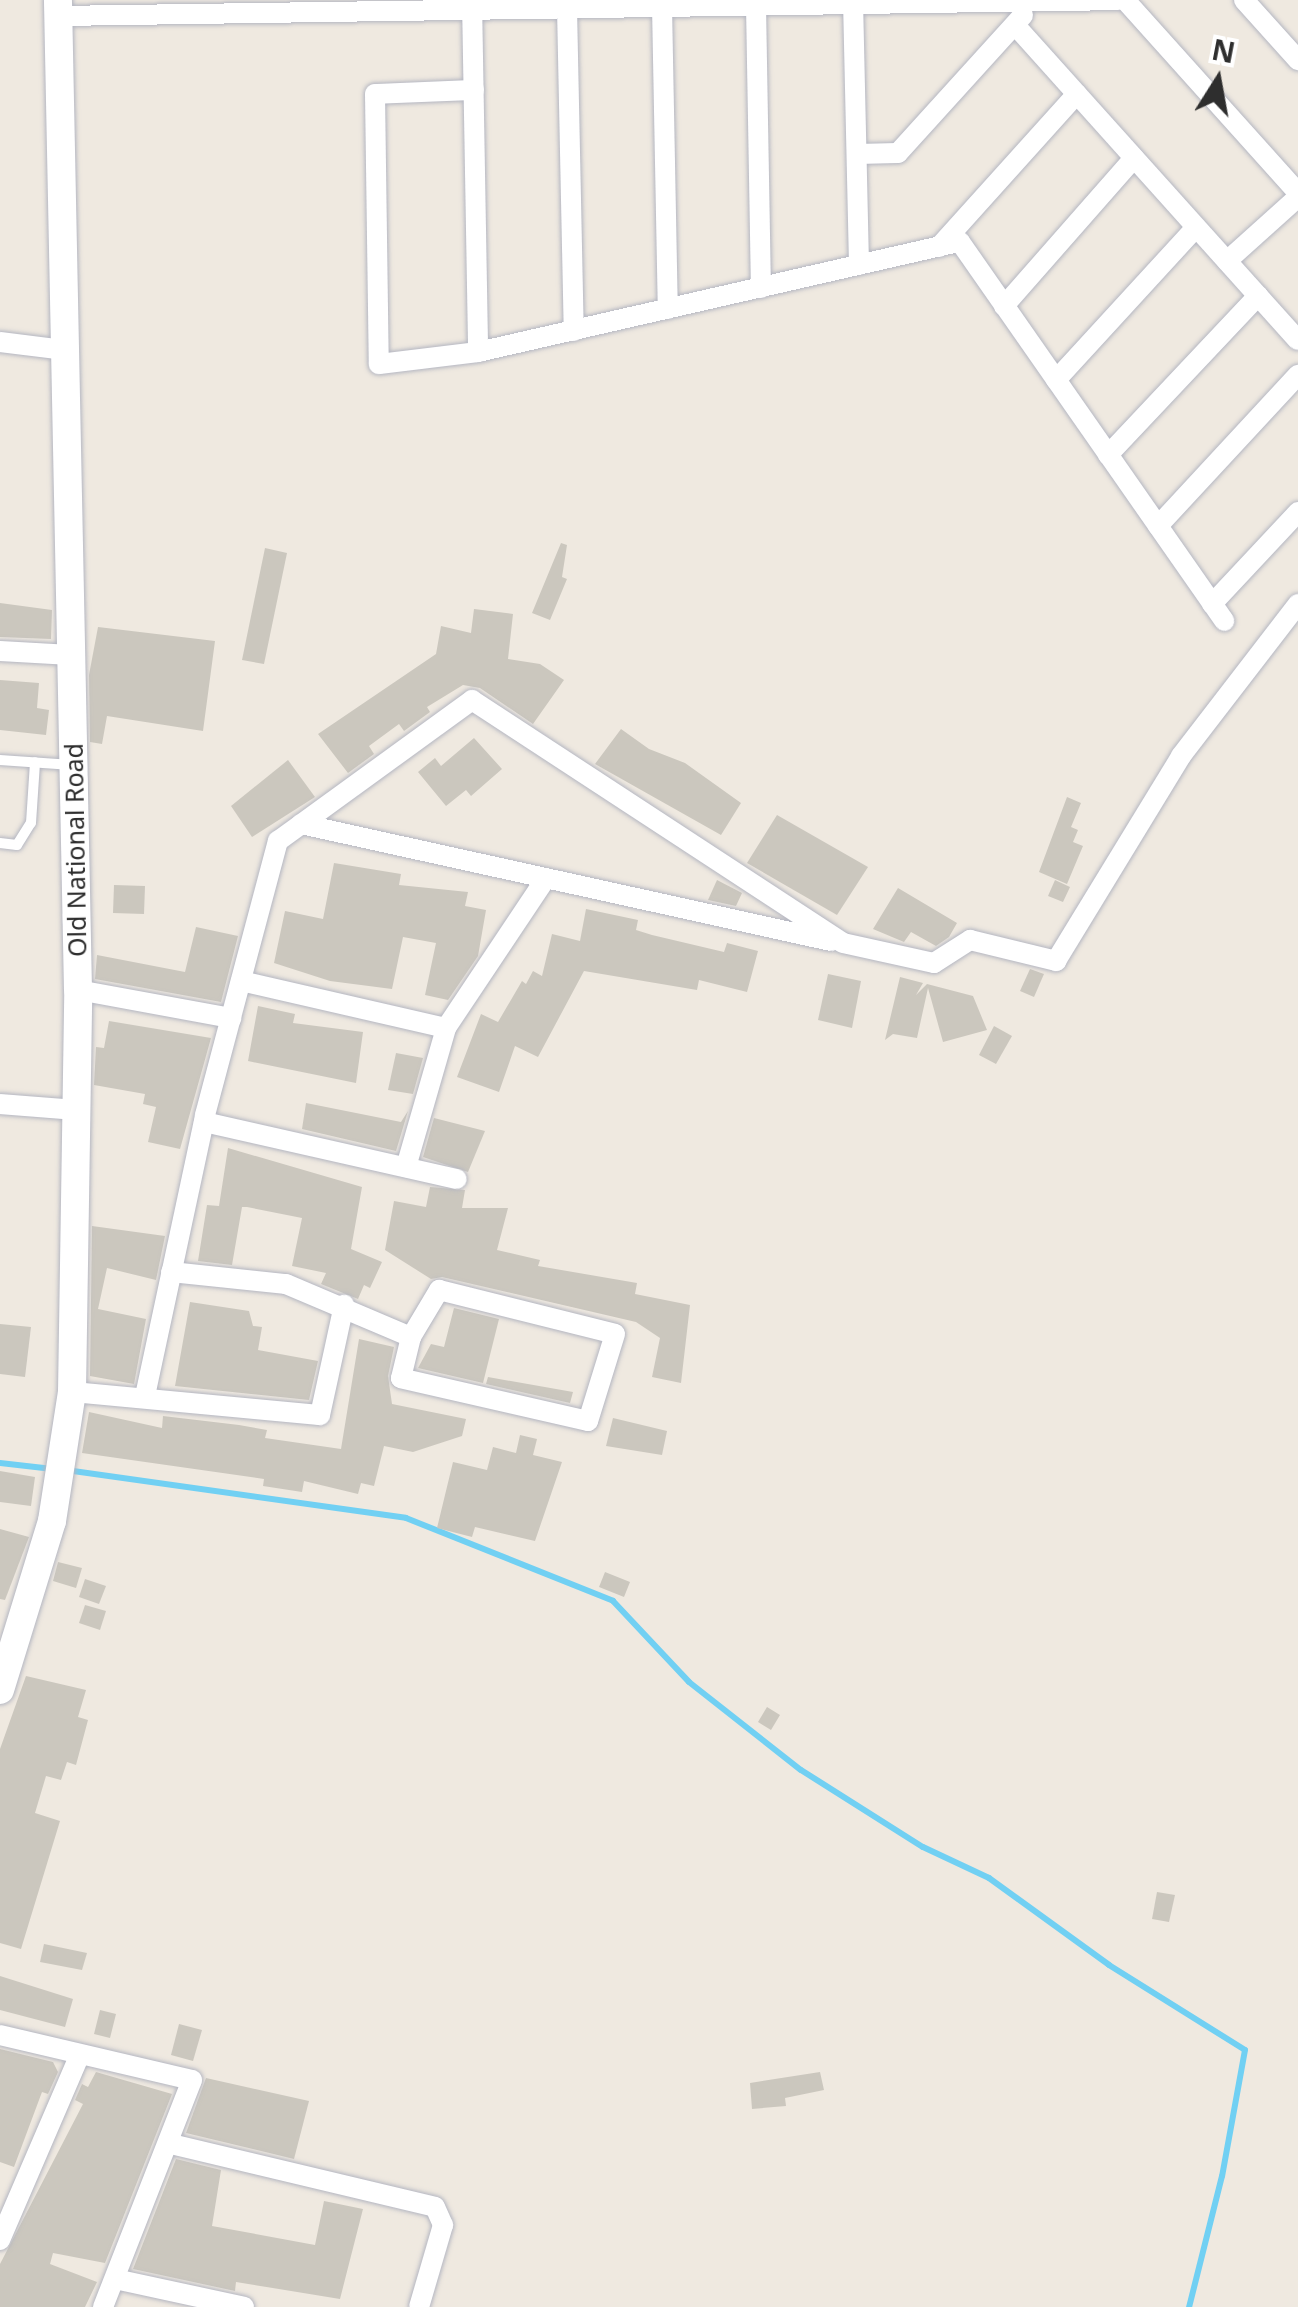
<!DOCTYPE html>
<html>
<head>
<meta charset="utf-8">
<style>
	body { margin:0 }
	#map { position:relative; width:1298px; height:2307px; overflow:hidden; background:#efe9e0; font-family:"Noto Sans",sans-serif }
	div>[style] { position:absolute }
	.stream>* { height:6px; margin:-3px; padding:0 3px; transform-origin:3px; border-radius:3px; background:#71d0f3 }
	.building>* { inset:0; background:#cbc7be }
	.roads { filter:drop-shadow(0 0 2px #b4b6c1) drop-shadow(0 0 2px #b4b6c1) }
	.lane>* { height:10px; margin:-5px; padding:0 5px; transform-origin:5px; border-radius:5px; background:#fff }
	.street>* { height:20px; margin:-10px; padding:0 10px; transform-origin:10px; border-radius:10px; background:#fff }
	.secondary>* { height:28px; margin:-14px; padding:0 14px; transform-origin:14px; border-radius:14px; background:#fff }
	span { translate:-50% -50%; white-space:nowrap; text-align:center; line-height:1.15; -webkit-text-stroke:8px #fff; paint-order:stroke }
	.street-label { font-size:25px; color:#2e2e2e }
	.north { position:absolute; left:1168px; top:30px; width:100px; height:100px; -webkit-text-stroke:8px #fff; paint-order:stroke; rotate:11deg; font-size:28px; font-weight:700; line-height:40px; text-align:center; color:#2e2e2e }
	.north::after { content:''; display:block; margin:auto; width:35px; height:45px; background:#2e2e2e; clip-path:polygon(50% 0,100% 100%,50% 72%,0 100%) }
</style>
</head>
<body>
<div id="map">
	<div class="stream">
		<i style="left:0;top:1463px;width:53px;rotate:6.5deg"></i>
		<i style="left:66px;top:1470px;width:343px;rotate:8deg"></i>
		<i style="left:406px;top:1518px;width:223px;rotate:21.8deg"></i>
		<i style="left:613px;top:1601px;width:111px;rotate:46.8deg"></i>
		<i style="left:689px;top:1682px;width:142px;rotate:38.2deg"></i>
		<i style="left:801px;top:1770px;width:144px;rotate:32.3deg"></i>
		<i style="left:923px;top:1847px;width:73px;rotate:25.2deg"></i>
		<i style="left:989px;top:1878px;width:148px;rotate:35.9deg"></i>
		<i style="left:1109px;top:1965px;width:160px;rotate:32deg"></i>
		<i style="left:1245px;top:2050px;width:128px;rotate:100.3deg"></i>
		<i style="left:1222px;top:2176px;width:135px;rotate:104.1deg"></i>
	</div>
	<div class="building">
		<i style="clip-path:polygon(561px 543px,567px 545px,562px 577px,567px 579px,550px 620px,532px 613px)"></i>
		<i style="clip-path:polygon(265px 548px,287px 553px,264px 664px,242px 660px)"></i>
		<i style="clip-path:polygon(0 603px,52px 610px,51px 639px,0 637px)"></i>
		<i style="clip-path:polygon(474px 609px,513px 614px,508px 659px,540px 664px,564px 680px,533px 724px,480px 688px,463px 685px,427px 707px,430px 712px,404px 731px,399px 724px,369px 746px,374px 754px,348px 773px,318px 734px,436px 654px,441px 626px,471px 633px)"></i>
		<i style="clip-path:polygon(98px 627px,215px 641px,203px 731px,107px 716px,102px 744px,90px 742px,89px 675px)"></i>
		<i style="clip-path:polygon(0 680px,39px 683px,37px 708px,49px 710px,46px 735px,0 730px)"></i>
		<i style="clip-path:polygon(621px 729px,649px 749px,685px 763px,741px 803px,721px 835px,595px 764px)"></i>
		<i style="clip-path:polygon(474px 738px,502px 769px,471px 796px,466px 790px,446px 806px,418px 772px,435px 758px,441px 766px)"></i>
		<i style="clip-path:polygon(288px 760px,315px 797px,252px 837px,231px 806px)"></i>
		<i style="clip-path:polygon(1067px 797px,1081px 803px,1071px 827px,1078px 830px,1073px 842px,1083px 846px,1067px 884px,1039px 872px)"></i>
		<i style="clip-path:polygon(777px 815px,868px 867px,837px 915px,747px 863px)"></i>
		<i style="clip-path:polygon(334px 863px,401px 874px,399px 885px,468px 892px,465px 906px,486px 910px,478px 956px,448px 1000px,425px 995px,436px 943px,403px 937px,392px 989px,330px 981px,274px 963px,285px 911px,323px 919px)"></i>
		<i style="clip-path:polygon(717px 880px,742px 893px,736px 906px,708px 900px)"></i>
		<i style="clip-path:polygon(1055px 880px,1070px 887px,1063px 902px,1048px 896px)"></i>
		<i style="clip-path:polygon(114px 885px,145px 886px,144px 914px,113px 913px)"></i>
		<i style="clip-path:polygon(898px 888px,957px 923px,949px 937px,936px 946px,911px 932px,904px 942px,873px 929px)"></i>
		<i style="clip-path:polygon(586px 909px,638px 920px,636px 930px,652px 935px,724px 952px,727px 943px,758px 951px,747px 992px,699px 980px,697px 990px,584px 971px,538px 1057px,515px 1046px,499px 1092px,457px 1077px,481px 1014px,498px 1022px,522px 981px,526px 984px,533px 971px,542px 976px,552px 934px,580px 941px)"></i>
		<i style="clip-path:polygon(196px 927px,238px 936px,221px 1002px,95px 979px,97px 955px,185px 972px)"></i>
		<i style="clip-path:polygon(1030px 969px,1044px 974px,1034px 997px,1020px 991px)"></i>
		<i style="clip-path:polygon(828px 974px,861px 981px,852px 1028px,818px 1020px)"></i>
		<i style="clip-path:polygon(900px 977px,923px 983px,916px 995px,927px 984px,973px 996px,987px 1030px,943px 1042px,928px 988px,917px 1038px,893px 1034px,885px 1040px)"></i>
		<i style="clip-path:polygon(258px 1006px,295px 1014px,293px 1023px,363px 1032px,356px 1083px,248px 1061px)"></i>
		<i style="clip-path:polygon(109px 1021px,211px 1038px,180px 1149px,148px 1142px,156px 1107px,143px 1104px,145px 1094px,94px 1085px,96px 1047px,104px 1048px)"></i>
		<i style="clip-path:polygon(994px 1026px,1012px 1036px,996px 1064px,979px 1055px)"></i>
		<i style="clip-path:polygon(396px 1053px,423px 1058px,413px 1094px,388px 1090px)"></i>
		<i style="clip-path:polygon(306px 1103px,401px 1122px,408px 1111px,396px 1151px,302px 1129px)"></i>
		<i style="clip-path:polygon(434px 1118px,485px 1131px,468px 1172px,423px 1157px)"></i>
		<i style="clip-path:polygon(228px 1148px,362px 1187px,351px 1249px,382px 1262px,370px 1288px,364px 1285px,358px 1299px,321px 1284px,326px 1273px,292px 1266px,302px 1218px,247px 1207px,242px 1207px,232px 1265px,198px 1261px,207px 1205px,219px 1206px)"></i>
		<i style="clip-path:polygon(430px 1187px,465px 1190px,462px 1208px,508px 1208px,497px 1250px,540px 1260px,538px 1266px,637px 1283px,635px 1294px,690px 1305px,681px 1383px,652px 1377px,660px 1338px,636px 1322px,442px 1277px,431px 1279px,385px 1250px,394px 1201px,426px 1207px)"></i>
		<i style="clip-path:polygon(92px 1226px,165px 1236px,156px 1280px,107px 1268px,98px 1309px,146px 1319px,134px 1384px,90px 1376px)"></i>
		<i style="clip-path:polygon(190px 1302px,249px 1311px,253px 1326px,262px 1327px,258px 1350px,318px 1361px,309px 1400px,175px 1386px)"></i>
		<i style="clip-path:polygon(454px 1308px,499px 1319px,483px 1383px,418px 1368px,431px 1344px,444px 1347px)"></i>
		<i style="clip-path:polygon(0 1324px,31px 1327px,25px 1377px,0 1374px)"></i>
		<i style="clip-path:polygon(359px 1339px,394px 1347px,388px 1376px,392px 1404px,466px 1419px,462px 1436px,413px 1452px,384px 1446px,374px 1486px,361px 1483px,358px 1494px,304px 1481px,302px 1492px,263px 1486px,264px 1479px,82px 1453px,89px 1412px,162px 1428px,163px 1416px,239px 1425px,267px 1430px,265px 1438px,341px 1449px)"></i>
		<i style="clip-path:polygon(488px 1377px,573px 1392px,570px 1403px,486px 1384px)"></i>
		<i style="clip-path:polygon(613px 1418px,667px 1431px,662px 1455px,606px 1446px)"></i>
		<i style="clip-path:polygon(520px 1435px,537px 1439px,533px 1455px,562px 1462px,535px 1541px,475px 1527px,472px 1537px,437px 1528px,453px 1462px,487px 1470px,493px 1447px,516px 1453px)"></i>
		<i style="clip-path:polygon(0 1471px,35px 1477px,31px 1506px,0 1502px)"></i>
		<i style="clip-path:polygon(0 1529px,29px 1537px,5px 1600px,0 1599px)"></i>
		<i style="clip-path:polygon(58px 1562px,82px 1568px,76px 1588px,53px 1581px)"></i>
		<i style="clip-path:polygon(605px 1572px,630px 1582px,624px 1597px,599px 1587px)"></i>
		<i style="clip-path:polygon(85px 1579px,106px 1586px,99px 1604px,79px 1597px)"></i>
		<i style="clip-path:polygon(85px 1605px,106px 1611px,100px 1630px,79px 1623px)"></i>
		<i style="clip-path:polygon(26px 1676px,86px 1690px,78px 1717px,88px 1720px,76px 1765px,67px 1762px,61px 1780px,46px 1776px,35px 1813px,60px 1821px,21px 1949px,0 1943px,0 1749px)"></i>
		<i style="clip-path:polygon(767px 1707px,780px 1715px,771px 1730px,758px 1722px)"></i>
		<i style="clip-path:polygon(1157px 1892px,1175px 1895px,1169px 1922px,1152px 1919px)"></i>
		<i style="clip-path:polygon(44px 1944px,87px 1953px,82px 1970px,40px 1962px)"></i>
		<i style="clip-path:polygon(0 1976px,73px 1999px,65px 2027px,0 2010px)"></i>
		<i style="clip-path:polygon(100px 2010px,116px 2014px,110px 2038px,94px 2034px)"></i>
		<i style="clip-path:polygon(179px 2024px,202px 2030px,193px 2061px,171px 2055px)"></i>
		<i style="clip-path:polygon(0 2049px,53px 2062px,58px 2072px,48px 2094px,42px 2092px,14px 2167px,0 2162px)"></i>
		<i style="clip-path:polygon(96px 2072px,172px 2094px,105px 2263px,53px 2253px,50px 2264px,97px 2282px,85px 2307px,0 2307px,0 2264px,83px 2104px,75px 2100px,82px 2084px,88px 2087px)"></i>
		<i style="clip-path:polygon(820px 2072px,824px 2090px,785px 2098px,786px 2106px,752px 2109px,750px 2083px)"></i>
		<i style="clip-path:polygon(206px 2078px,309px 2101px,294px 2159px,186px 2133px)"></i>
		<i style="clip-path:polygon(176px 2159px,221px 2170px,212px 2226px,315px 2245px,324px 2201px,363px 2209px,340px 2299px,236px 2282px,235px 2291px,133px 2269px)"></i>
	</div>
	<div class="roads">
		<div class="lane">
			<i style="left:0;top:760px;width:72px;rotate:4deg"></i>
			<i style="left:0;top:843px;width:17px;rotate:7deg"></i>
			<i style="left:17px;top:845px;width:26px;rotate:-58deg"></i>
			<i style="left:31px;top:823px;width:61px;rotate:-86.2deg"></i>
		</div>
		<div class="street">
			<i style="left:472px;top:0;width:352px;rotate:89deg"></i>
			<i style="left:853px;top:0;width:265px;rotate:88.7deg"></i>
			<i style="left:1125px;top:0;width:259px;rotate:48.1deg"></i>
			<i style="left:1244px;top:0;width:81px;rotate:48deg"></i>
			<i style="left:756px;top:5px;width:283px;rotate:89deg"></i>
			<i style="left:662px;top:6px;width:303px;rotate:88.9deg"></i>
			<i style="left:567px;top:8px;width:323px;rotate:88.8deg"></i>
			<i style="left:58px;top:16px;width:1060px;rotate:-0.86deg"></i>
			<i style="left:1015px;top:25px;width:423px;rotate:48.1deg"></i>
			<i style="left:474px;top:90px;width:99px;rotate:177.7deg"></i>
			<i style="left:375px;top:94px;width:270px;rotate:89.2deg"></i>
			<i style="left:379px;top:364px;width:100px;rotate:-6.9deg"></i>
			<i style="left:478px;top:352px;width:494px;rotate:-12.9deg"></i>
			<i style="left:960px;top:242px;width:462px;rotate:55.1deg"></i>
			<i style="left:857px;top:154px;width:41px;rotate:-1.4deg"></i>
			<i style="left:898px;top:153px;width:186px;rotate:-47.8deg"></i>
			<i style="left:939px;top:247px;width:206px;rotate:-48deg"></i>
			<i style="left:1227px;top:261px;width:96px;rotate:-42deg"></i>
			<i style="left:1004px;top:306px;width:197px;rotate:-48.7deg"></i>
			<i style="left:0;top:342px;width:64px;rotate:7.1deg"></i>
			<i style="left:1056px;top:380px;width:207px;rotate:-47.5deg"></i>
			<i style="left:1108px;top:455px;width:219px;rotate:-46.7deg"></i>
			<i style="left:1158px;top:526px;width:206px;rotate:-47.2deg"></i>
			<i style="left:1212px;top:604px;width:126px;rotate:-46.9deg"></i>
			<i style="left:0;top:651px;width:71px;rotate:3.2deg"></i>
			<i style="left:301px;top:824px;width:543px;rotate:12.45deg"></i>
			<i style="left:241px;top:981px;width:210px;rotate:12.9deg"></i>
			<i style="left:446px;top:1028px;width:180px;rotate:-56.3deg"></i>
			<i style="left:78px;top:990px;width:156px;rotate:10.4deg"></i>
			<i style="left:0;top:1104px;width:76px;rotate:4.5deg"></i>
			<i style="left:204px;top:1122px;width:259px;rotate:12.7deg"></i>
			<i style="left:406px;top:1167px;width:145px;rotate:-73.9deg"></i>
			<i style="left:171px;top:1272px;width:116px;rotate:6deg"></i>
			<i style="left:286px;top:1284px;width:136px;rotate:23deg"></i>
			<i style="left:439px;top:1290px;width:181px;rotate:14deg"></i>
			<i style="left:615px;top:1334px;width:91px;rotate:107.2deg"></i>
			<i style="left:588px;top:1421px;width:192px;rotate:-167.1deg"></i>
			<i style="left:401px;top:1378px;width:42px;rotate:-76.3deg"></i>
			<i style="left:411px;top:1337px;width:55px;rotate:-59.2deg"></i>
			<i style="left:72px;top:1392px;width:249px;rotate:5.3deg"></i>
			<i style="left:320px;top:1415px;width:113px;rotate:-77.7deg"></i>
			<i style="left:145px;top:1396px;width:287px;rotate:-77.9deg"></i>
			<i style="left:205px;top:1115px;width:284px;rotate:-75.1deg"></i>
			<i style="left:278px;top:841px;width:240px;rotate:-36deg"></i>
			<i style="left:472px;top:700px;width:443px;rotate:33.2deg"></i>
			<i style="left:843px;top:943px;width:93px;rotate:12.4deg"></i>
			<i style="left:934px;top:963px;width:43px;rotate:-32.6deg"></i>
			<i style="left:970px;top:940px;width:89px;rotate:13.7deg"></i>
			<i style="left:1056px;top:961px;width:240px;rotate:-58.6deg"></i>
			<i style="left:1181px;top:756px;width:192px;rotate:-52.4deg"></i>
			<i style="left:0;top:2035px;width:197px;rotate:13.2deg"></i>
			<i style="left:192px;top:2080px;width:244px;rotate:111.4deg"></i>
			<i style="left:171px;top:2144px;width:271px;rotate:13.4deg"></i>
			<i style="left:435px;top:2207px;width:20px;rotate:66deg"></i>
			<i style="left:443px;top:2225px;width:85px;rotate:106.3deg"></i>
			<i style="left:0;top:2240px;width:199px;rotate:-66.7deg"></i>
			<i style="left:115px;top:2279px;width:132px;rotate:12.2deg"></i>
		</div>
		<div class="secondary">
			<i style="left:0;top:1690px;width:177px;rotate:-72.9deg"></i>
			<i style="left:52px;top:1521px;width:131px;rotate:-81.2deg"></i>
			<i style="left:72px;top:1392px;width:402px;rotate:-89.1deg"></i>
			<i style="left:78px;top:990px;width:990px;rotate:-91.16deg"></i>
		</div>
	</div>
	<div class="street-label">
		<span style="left:75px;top:850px;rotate:-91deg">Old National Road</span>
	</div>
	<div class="north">N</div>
</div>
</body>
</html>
